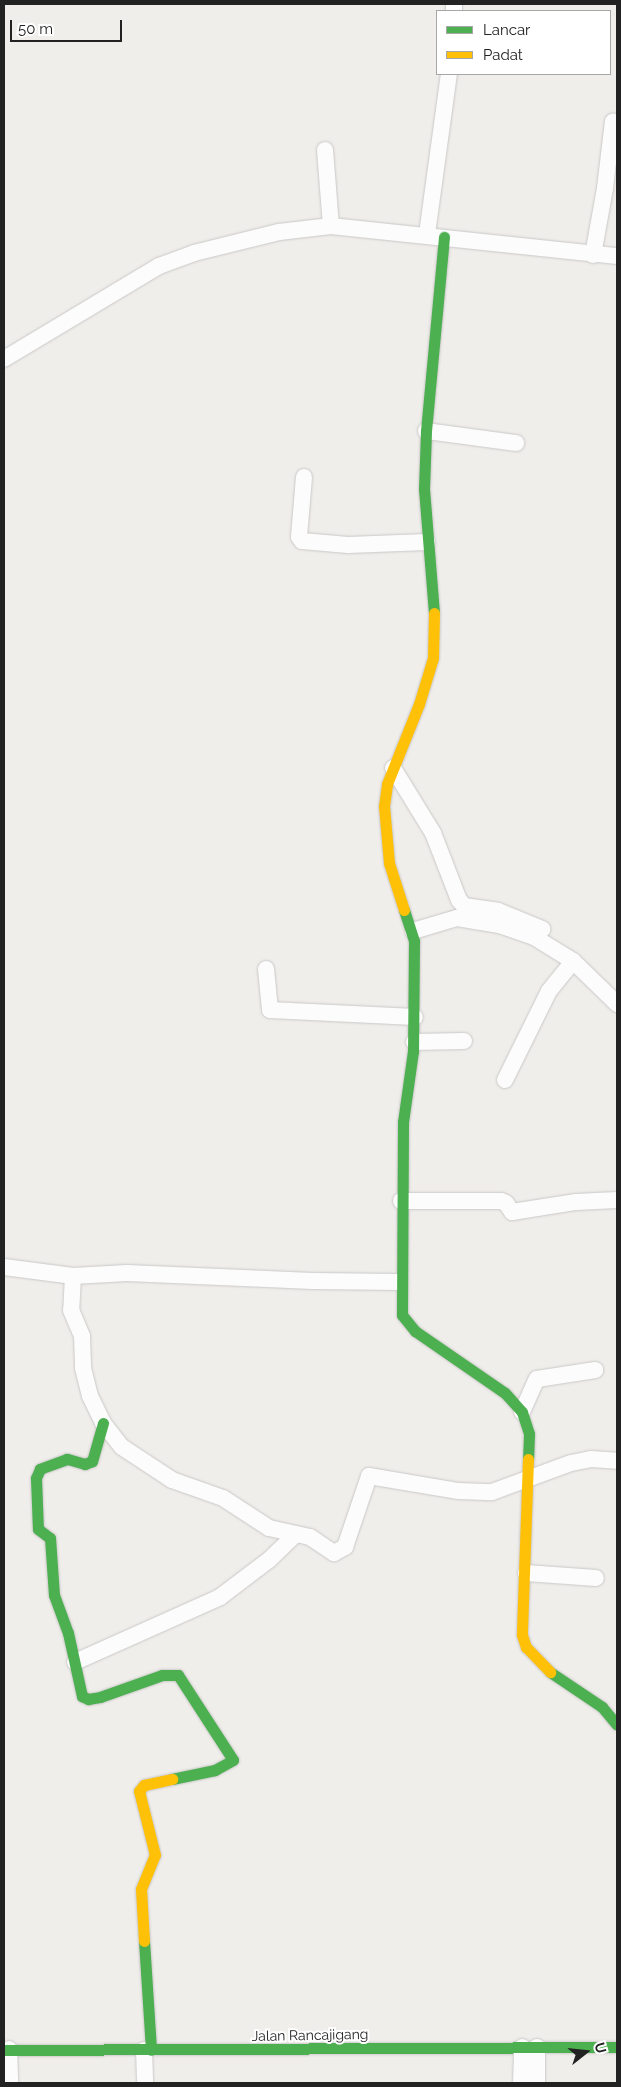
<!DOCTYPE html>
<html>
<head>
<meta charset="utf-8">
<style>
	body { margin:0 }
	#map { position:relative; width:621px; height:2087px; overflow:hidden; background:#f0eeeb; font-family:Raleway,sans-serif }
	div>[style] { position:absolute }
	.roads { filter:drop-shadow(0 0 1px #c9c8c7) drop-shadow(0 0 1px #c9c8c7) }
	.street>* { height:16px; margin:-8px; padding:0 8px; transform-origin:8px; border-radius:8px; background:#fdfcfc }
	.fast>* { height:11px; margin:-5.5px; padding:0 5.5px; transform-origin:5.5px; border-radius:5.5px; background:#4caf50 }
	.slow>* { height:11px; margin:-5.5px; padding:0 5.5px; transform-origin:5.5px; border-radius:5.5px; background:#ffc107 }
	span { translate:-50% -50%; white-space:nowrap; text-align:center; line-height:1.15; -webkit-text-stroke:4px #fff; paint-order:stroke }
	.street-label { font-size:14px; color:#222 }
	.frame { position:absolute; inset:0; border:5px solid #222; pointer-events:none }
	.legend { position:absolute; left:436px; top:10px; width:175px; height:65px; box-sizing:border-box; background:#fff; border:1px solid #a7a7a7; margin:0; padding:6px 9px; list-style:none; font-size:15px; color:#222 }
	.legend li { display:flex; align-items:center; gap:10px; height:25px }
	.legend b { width:25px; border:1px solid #a7a7a7 }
	.north { position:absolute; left:561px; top:2027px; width:50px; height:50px; -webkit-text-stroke:4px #fff; paint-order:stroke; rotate:74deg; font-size:14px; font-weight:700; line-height:20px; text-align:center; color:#222 }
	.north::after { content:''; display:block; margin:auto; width:18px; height:22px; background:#222; clip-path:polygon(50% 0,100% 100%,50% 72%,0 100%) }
	.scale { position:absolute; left:10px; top:20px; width:112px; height:22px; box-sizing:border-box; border:2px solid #222; border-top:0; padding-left:6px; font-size:15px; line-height:18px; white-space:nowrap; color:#222; -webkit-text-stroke:4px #fff; paint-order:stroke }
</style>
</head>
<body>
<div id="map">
	<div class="roads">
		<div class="street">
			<i style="left:454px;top:11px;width:7px;rotate:-90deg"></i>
			<i style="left:325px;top:150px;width:76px;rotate:85.5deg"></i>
			<i style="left:427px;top:234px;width:162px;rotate:-82.2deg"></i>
			<i style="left:593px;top:255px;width:68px;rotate:-79.8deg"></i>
			<i style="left:605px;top:188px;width:67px;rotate:-83.2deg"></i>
			<i style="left:4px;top:359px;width:181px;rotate:-31deg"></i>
			<i style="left:159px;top:266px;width:37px;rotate:-20deg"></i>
			<i style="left:194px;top:253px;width:88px;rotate:-13.9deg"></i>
			<i style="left:279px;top:232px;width:52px;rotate:-6.6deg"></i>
			<i style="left:331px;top:226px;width:288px;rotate:6deg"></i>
			<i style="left:426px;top:431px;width:91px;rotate:7.6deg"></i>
			<i style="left:304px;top:477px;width:60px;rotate:94.8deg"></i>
			<i style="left:299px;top:537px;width:5px;rotate:53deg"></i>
			<i style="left:302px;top:541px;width:46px;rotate:5deg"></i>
			<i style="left:348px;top:545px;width:79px;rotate:-2.2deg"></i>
			<i style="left:393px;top:768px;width:76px;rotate:58.4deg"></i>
			<i style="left:433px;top:833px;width:72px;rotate:68.8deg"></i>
			<i style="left:459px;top:900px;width:8px;rotate:50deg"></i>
			<i style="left:464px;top:906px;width:34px;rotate:8deg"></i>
			<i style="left:498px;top:911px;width:48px;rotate:22.2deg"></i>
			<i style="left:413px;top:931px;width:46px;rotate:-16.5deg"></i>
			<i style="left:457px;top:918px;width:43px;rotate:9.5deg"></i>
			<i style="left:499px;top:925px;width:37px;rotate:19deg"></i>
			<i style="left:534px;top:937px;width:46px;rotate:31.6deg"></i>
			<i style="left:573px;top:961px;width:62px;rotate:44.3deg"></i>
			<i style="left:266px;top:969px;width:41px;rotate:84.4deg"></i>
			<i style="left:270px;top:1010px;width:145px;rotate:2.8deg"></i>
			<i style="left:414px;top:1042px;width:50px;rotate:-1.1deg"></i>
			<i style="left:505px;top:1080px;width:99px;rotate:-63.7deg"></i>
			<i style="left:549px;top:991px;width:38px;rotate:-51deg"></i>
			<i style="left:401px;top:1201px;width:100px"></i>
			<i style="left:501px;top:1201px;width:5px;rotate:22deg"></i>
			<i style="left:506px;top:1203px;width:11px;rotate:56deg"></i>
			<i style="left:512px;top:1212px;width:65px;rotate:-8.9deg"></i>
			<i style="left:576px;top:1202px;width:41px;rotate:-2.8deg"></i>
			<i style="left:4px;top:1267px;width:70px;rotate:7.4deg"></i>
			<i style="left:73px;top:1276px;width:54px;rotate:-3.2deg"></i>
			<i style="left:127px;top:1273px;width:186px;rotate:2.5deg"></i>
			<i style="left:313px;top:1281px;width:87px;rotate:0.7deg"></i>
			<i style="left:73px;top:1276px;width:34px;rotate:93deg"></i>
			<i style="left:71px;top:1310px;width:28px;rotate:67deg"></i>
			<i style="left:82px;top:1336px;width:32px;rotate:88deg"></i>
			<i style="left:83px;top:1368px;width:29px;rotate:76deg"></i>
			<i style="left:90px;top:1396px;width:30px;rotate:64deg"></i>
			<i style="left:103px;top:1423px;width:31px;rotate:52deg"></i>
			<i style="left:122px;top:1447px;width:60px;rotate:33.4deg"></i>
			<i style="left:172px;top:1480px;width:54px;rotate:19.4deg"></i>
			<i style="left:223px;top:1498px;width:55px;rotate:33.1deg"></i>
			<i style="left:269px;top:1528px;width:42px;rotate:12.4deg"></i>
			<i style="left:310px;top:1537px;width:29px;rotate:34deg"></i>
			<i style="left:334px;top:1553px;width:13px;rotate:-29deg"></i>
			<i style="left:345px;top:1547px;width:75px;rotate:-71.3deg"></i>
			<i style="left:369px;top:1476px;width:91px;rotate:9.5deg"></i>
			<i style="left:459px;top:1491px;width:33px;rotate:2deg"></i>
			<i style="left:492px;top:1492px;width:84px;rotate:-20.2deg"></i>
			<i style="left:571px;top:1463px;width:20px;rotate:-11deg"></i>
			<i style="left:591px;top:1459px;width:26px;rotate:4deg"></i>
			<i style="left:522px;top:1412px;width:36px;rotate:-66deg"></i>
			<i style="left:537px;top:1379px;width:59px;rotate:-8.8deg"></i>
			<i style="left:526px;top:1573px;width:70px;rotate:4.1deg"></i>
			<i style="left:75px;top:1662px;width:159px;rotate:-24.1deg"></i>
			<i style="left:220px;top:1597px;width:61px;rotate:-37.1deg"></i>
			<i style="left:269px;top:1560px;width:37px;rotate:-44deg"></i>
			<i style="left:9px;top:2049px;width:34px;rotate:88deg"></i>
			<i style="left:144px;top:2050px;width:33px;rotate:88deg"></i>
			<i style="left:521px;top:2083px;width:36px;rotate:-88deg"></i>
			<i style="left:537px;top:2083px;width:36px;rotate:-90deg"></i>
		</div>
		<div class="fast">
			<i style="left:434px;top:613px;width:124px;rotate:-94.6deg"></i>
			<i style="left:424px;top:489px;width:58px;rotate:-88deg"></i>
			<i style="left:426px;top:431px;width:195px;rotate:-84.7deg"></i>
			<i style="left:404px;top:910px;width:33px;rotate:72deg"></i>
			<i style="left:414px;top:941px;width:110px;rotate:90.5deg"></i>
			<i style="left:413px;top:1051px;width:72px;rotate:98deg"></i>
			<i style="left:403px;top:1122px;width:193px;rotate:90.3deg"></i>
			<i style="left:402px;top:1315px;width:21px;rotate:51deg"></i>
			<i style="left:415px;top:1331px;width:109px;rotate:34.6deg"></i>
			<i style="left:505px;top:1393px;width:25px;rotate:48deg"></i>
			<i style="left:522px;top:1412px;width:23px;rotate:72deg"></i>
			<i style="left:529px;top:1434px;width:25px;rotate:92deg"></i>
			<i style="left:103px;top:1423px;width:40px;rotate:106deg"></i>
			<i style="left:92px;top:1461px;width:8px;rotate:157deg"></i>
			<i style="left:85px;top:1464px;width:19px;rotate:-164deg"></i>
			<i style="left:67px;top:1459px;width:29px;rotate:160deg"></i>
			<i style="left:40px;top:1469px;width:10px;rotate:114deg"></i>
			<i style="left:36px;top:1478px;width:51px;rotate:87.8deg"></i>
			<i style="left:38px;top:1529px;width:15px;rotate:37deg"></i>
			<i style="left:50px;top:1538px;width:57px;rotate:86deg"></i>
			<i style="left:54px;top:1595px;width:40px;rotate:69.8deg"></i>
			<i style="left:68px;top:1633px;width:65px;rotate:77.5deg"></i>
			<i style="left:82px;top:1696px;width:7px;rotate:27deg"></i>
			<i style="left:88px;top:1699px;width:12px;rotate:-9deg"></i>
			<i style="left:100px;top:1697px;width:66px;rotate:-19.5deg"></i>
			<i style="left:162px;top:1675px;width:16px"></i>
			<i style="left:178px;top:1675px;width:101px;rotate:57.1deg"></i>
			<i style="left:233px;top:1760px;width:21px;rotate:151deg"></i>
			<i style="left:215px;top:1770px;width:44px;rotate:168.2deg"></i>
			<i style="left:550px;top:1672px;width:63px;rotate:33.9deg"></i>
			<i style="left:602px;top:1707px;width:23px;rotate:50deg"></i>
			<i style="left:144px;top:1941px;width:109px;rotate:86.3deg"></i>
			<i style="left:4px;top:2050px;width:613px;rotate:-0.28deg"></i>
		</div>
		<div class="slow">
			<i style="left:404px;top:910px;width:49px;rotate:-107.7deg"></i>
			<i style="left:389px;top:863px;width:57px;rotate:-95deg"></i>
			<i style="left:384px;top:806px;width:22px;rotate:-82deg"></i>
			<i style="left:387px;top:784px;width:86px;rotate:-68.2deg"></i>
			<i style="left:419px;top:704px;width:48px;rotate:-73.1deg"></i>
			<i style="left:433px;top:658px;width:45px;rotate:-88.7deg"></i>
			<i style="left:528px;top:1459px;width:176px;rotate:92deg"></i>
			<i style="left:522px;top:1635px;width:13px;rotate:72deg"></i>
			<i style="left:526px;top:1647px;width:35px;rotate:46deg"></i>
			<i style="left:144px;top:1941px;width:52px;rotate:-93.3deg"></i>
			<i style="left:141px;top:1889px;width:37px;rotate:-68deg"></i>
			<i style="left:155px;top:1855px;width:66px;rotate:-104deg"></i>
			<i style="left:139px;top:1791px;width:8px;rotate:-50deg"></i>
			<i style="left:144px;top:1785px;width:29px;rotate:-12deg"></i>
		</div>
	</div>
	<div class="street-label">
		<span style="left:310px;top:2035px;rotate:-1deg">Jalan Rancajigang</span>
	</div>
	<div class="frame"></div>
	<ul class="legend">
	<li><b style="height:6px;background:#4caf50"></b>Lancar</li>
	<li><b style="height:6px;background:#ffc107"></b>Padat</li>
	</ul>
	<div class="north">U</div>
	<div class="scale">50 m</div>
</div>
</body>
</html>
